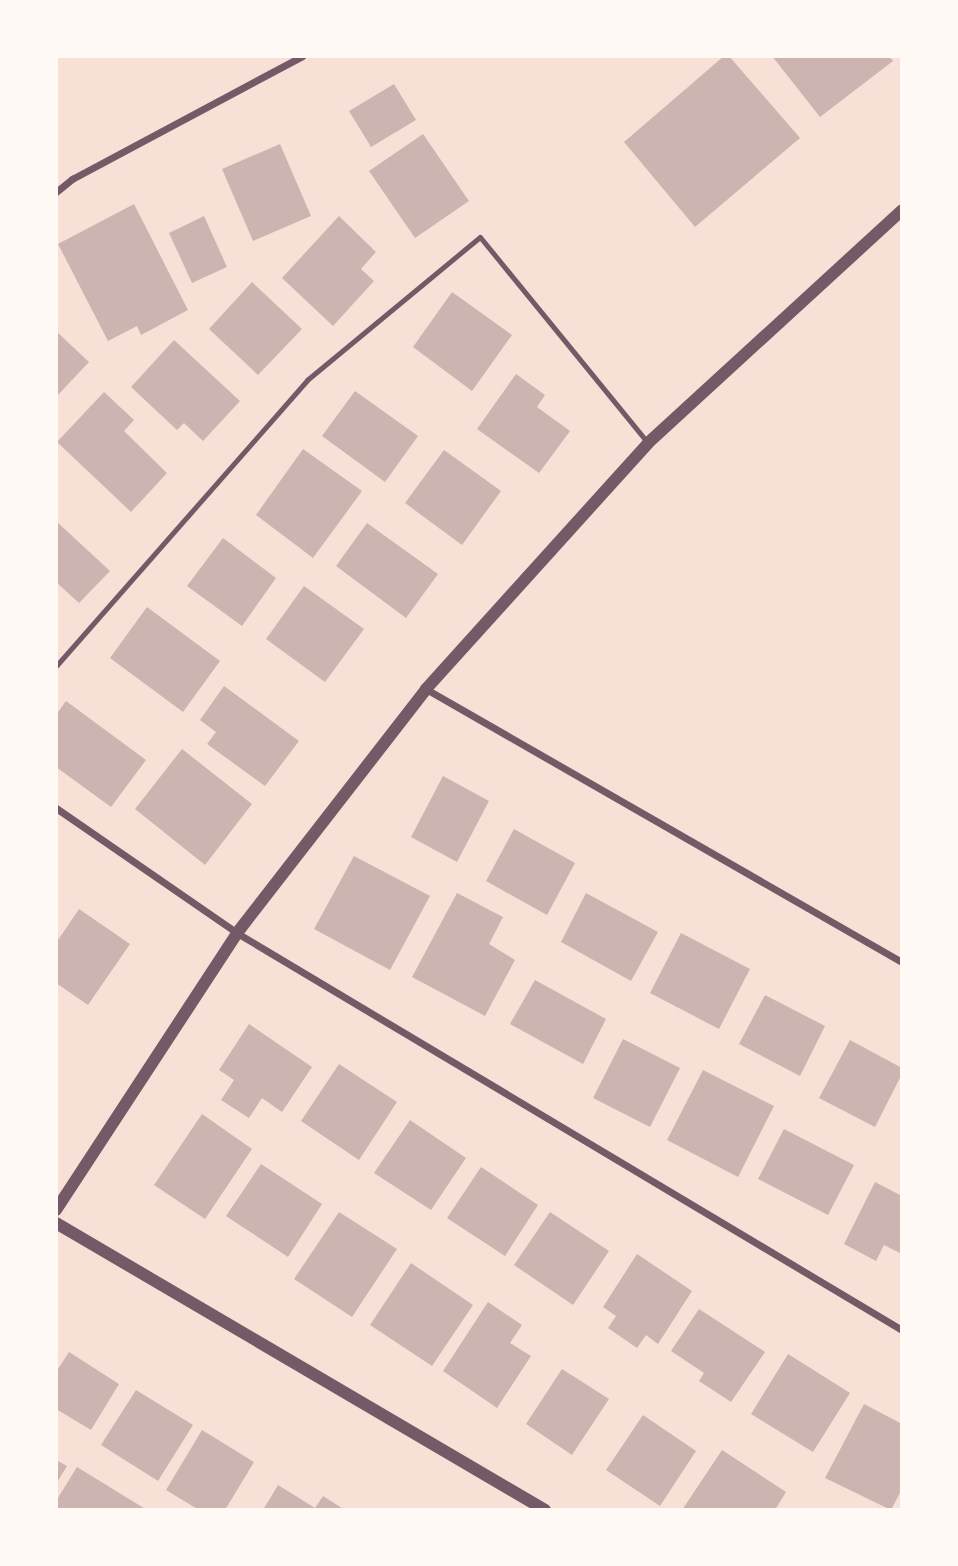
<!DOCTYPE html>
<html>
<head>
<meta charset="utf-8">
<style>
	body { margin:0 }
	#map { position:relative; width:958px; height:1566px; overflow:hidden; background:#f7e1d7; font-family:"Titillium Web",sans-serif }
	div>[style] { position:absolute }
	.building>* { inset:0; background:#ccb4b1 }
	.service>* { height:5px; margin:-2.5px; padding:0 2.5px; transform-origin:2.5px; border-radius:2.5px; background:#755966 }
	.minor>* { height:7px; margin:-3.5px; padding:0 3.5px; transform-origin:3.5px; border-radius:3.5px; background:#755966 }
	.tertiary>* { height:12px; margin:-6px; padding:0 6px; transform-origin:6px; border-radius:6px; background:#755966 }
	span { translate:-50% -50%; white-space:nowrap; text-align:center; line-height:1.15; -webkit-text-stroke:5px #fffaf5; paint-order:stroke }
	.frame { position:absolute; inset:0; border:58px solid #fffaf5; pointer-events:none }
</style>
</head>
<body>
<div id="map">
	<div class="building">
		<i style="clip-path:polygon(724px 56px,729px 56px,800px 138px,695px 227px,624px 142px)"></i>
		<i style="clip-path:polygon(772px 56px,889px 56px,893px 61px,820px 117px)"></i>
		<i style="clip-path:polygon(394px 84px,416px 120px,371px 147px,349px 111px)"></i>
		<i style="clip-path:polygon(423px 134px,469px 201px,415px 238px,369px 171px)"></i>
		<i style="clip-path:polygon(280px 144px,311px 216px,253px 241px,222px 169px)"></i>
		<i style="clip-path:polygon(134px 204px,188px 310px,141px 335px,137px 326px,108px 341px,58px 244px)"></i>
		<i style="clip-path:polygon(204px 216px,227px 267px,192px 283px,169px 233px)"></i>
		<i style="clip-path:polygon(339px 216px,376px 252px,361px 269px,374px 281px,333px 326px,282px 278px)"></i>
		<i style="clip-path:polygon(252px 282px,302px 329px,258px 375px,209px 329px)"></i>
		<i style="clip-path:polygon(452px 292px,512px 335px,472px 391px,413px 347px)"></i>
		<i style="clip-path:polygon(56px 331px,89px 362px,56px 397px)"></i>
		<i style="clip-path:polygon(174px 340px,240px 401px,203px 441px,184px 423px,177px 430px,131px 387px)"></i>
		<i style="clip-path:polygon(516px 374px,545px 395px,537px 407px,570px 431px,539px 473px,477px 429px)"></i>
		<i style="clip-path:polygon(355px 391px,418px 436px,385px 482px,322px 436px)"></i>
		<i style="clip-path:polygon(104px 392px,134px 420px,124px 431px,167px 473px,131px 512px,57px 442px)"></i>
		<i style="clip-path:polygon(303px 449px,362px 491px,313px 558px,256px 515px)"></i>
		<i style="clip-path:polygon(444px 450px,501px 491px,462px 545px,405px 503px)"></i>
		<i style="clip-path:polygon(56px 521px,110px 571px,79px 603px,56px 582px)"></i>
		<i style="clip-path:polygon(367px 523px,438px 574px,406px 618px,336px 566px)"></i>
		<i style="clip-path:polygon(223px 538px,276px 578px,242px 626px,187px 586px)"></i>
		<i style="clip-path:polygon(304px 586px,364px 629px,325px 682px,266px 639px)"></i>
		<i style="clip-path:polygon(147px 607px,220px 661px,183px 712px,110px 658px)"></i>
		<i style="clip-path:polygon(224px 686px,299px 741px,265px 786px,207px 744px,216px 732px,200px 720px)"></i>
		<i style="clip-path:polygon(66px 701px,146px 760px,111px 807px,56px 767px,56px 715px)"></i>
		<i style="clip-path:polygon(182px 749px,252px 804px,205px 865px,135px 809px)"></i>
		<i style="clip-path:polygon(443px 776px,489px 801px,457px 862px,411px 837px)"></i>
		<i style="clip-path:polygon(514px 829px,575px 863px,547px 915px,486px 881px)"></i>
		<i style="clip-path:polygon(354px 856px,430px 896px,390px 970px,314px 929px)"></i>
		<i style="clip-path:polygon(457px 893px,503px 917px,489px 944px,515px 960px,485px 1016px,412px 977px)"></i>
		<i style="clip-path:polygon(586px 893px,658px 932px,631px 981px,561px 942px)"></i>
		<i style="clip-path:polygon(79px 909px,130px 944px,88px 1005px,56px 983px,56px 943px)"></i>
		<i style="clip-path:polygon(681px 933px,750px 969px,719px 1029px,650px 993px)"></i>
		<i style="clip-path:polygon(535px 980px,606px 1019px,583px 1064px,510px 1024px)"></i>
		<i style="clip-path:polygon(765px 995px,825px 1026px,800px 1076px,739px 1044px)"></i>
		<i style="clip-path:polygon(249px 1024px,312px 1067px,282px 1112px,262px 1098px,249px 1118px,221px 1100px,234px 1080px,219px 1070px)"></i>
		<i style="clip-path:polygon(623px 1039px,680px 1068px,650px 1127px,593px 1098px)"></i>
		<i style="clip-path:polygon(850px 1040px,902px 1068px,902px 1074px,875px 1127px,819px 1098px)"></i>
		<i style="clip-path:polygon(339px 1064px,397px 1102px,359px 1160px,301px 1121px)"></i>
		<i style="clip-path:polygon(703px 1070px,774px 1106px,738px 1177px,667px 1140px)"></i>
		<i style="clip-path:polygon(202px 1114px,252px 1149px,205px 1219px,154px 1185px)"></i>
		<i style="clip-path:polygon(410px 1120px,466px 1158px,431px 1210px,374px 1173px)"></i>
		<i style="clip-path:polygon(784px 1129px,854px 1165px,828px 1215px,758px 1179px)"></i>
		<i style="clip-path:polygon(261px 1164px,322px 1204px,288px 1257px,226px 1216px)"></i>
		<i style="clip-path:polygon(481px 1167px,538px 1205px,505px 1256px,447px 1218px)"></i>
		<i style="clip-path:polygon(875px 1182px,902px 1196px,902px 1254px,884px 1245px,876px 1261px,844px 1244px)"></i>
		<i style="clip-path:polygon(339px 1212px,397px 1249px,352px 1317px,294px 1279px)"></i>
		<i style="clip-path:polygon(550px 1212px,609px 1251px,573px 1305px,514px 1265px)"></i>
		<i style="clip-path:polygon(637px 1254px,692px 1291px,658px 1344px,646px 1335px,637px 1348px,608px 1328px,616px 1316px,603px 1307px)"></i>
		<i style="clip-path:polygon(411px 1263px,473px 1305px,432px 1366px,370px 1325px)"></i>
		<i style="clip-path:polygon(488px 1302px,522px 1325px,510px 1343px,531px 1356px,497px 1408px,443px 1371px)"></i>
		<i style="clip-path:polygon(699px 1309px,765px 1352px,731px 1402px,699px 1381px,704px 1373px,671px 1351px)"></i>
		<i style="clip-path:polygon(69px 1352px,119px 1384px,91px 1430px,56px 1409px,56px 1372px)"></i>
		<i style="clip-path:polygon(788px 1354px,850px 1393px,813px 1452px,751px 1414px)"></i>
		<i style="clip-path:polygon(562px 1369px,609px 1399px,572px 1455px,526px 1424px)"></i>
		<i style="clip-path:polygon(136px 1390px,193px 1425px,158px 1481px,101px 1445px)"></i>
		<i style="clip-path:polygon(864px 1404px,902px 1424px,902px 1489px,891px 1510px,825px 1478px)"></i>
		<i style="clip-path:polygon(643px 1415px,696px 1451px,660px 1506px,606px 1470px)"></i>
		<i style="clip-path:polygon(202px 1430px,254px 1462px,225px 1510px,199px 1510px,166px 1490px)"></i>
		<i style="clip-path:polygon(722px 1450px,786px 1492px,775px 1510px,682px 1510px)"></i>
		<i style="clip-path:polygon(56px 1460px,67px 1466px,56px 1484px)"></i>
		<i style="clip-path:polygon(77px 1467px,147px 1510px,56px 1510px,56px 1501px)"></i>
		<i style="clip-path:polygon(278px 1485px,315px 1508px,323px 1496px,345px 1510px,263px 1510px)"></i>
	</div>
	<div class="service">
		<i style="left:56px;top:666px;width:381px;rotate:-48.7deg"></i>
		<i style="left:307px;top:380px;width:224px;rotate:-39.6deg"></i>
		<i style="left:480px;top:237px;width:266px;rotate:50.8deg"></i>
	</div>
	<div class="minor">
		<i style="left:56px;top:192px;width:21px;rotate:-39deg"></i>
		<i style="left:72px;top:179px;width:261px;rotate:-28.1deg"></i>
		<i style="left:426px;top:689px;width:549px;rotate:29.84deg"></i>
		<i style="left:56px;top:808px;width:220px;rotate:34.6deg"></i>
		<i style="left:237px;top:933px;width:774px;rotate:30.84deg"></i>
	</div>
	<div class="tertiary">
		<i style="left:56px;top:1210px;width:331px;rotate:-56.8deg"></i>
		<i style="left:237px;top:933px;width:309px;rotate:-52.2deg"></i>
		<i style="left:426px;top:689px;width:331px;rotate:-47.9deg"></i>
		<i style="left:648px;top:443px;width:345px;rotate:-42.5deg"></i>
		<i style="left:56px;top:1223px;width:567px;rotate:30.41deg"></i>
	</div>
	<div class="frame"></div>
</div>
</body>
</html>
